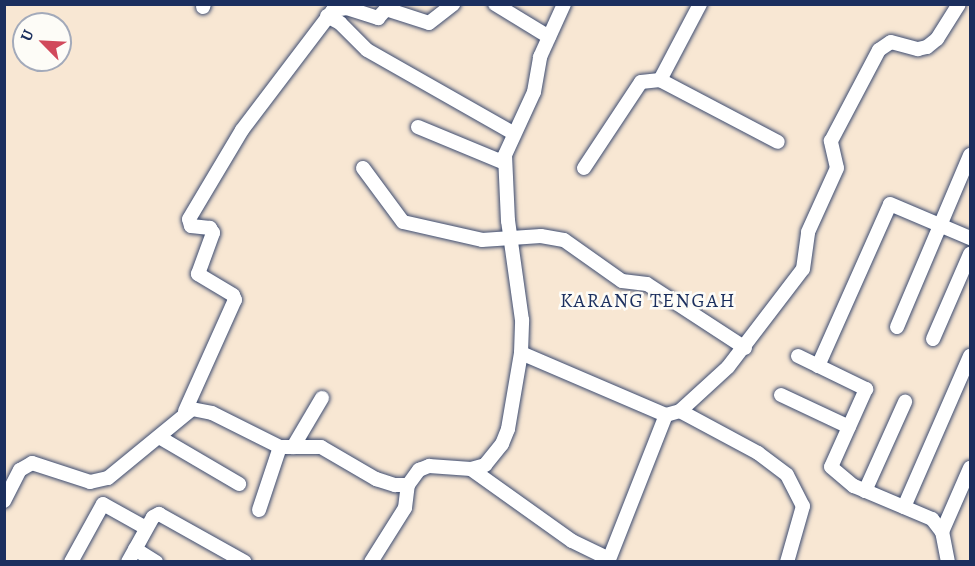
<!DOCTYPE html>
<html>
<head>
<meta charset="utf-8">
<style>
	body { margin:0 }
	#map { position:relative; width:975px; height:566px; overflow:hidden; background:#f8e7d3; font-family:Alegreya,serif }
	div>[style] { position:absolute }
	.roads { filter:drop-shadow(0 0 2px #3c4b70) drop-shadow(0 0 2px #3c4b70) }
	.minor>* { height:14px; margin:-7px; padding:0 7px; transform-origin:7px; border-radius:7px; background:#fff }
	span { translate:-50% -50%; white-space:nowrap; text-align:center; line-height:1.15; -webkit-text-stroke:5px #fdfcf7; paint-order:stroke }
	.quarter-label { font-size:20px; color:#1b2f5e; letter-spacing:1.5px }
	.frame { position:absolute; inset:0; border:6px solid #1b2f5e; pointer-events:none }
	.north { position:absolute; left:12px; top:12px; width:60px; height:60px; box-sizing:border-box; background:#fdfcf7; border:2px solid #a3aaba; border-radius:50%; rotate:294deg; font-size:16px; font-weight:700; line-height:24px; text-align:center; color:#1b2f5e }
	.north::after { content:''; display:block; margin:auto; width:21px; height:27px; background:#d1495b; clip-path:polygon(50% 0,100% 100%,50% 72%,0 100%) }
</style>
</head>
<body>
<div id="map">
	<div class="roads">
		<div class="minor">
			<i style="left:495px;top:4px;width:63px;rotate:31.4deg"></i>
			<i style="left:203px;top:7px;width:3px;rotate:-72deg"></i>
			<i style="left:327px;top:16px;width:15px;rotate:28deg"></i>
			<i style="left:340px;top:23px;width:38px;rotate:45deg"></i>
			<i style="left:367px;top:50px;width:168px;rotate:29.6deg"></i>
			<i style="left:660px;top:80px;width:133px;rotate:27.7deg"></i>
			<i style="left:418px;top:127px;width:94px;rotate:22.5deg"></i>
			<i style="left:363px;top:168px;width:67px;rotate:53.5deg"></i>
			<i style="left:403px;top:222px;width:81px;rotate:12.8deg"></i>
			<i style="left:482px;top:240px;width:59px;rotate:-3.9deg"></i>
			<i style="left:541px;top:236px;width:23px;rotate:10deg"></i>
			<i style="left:564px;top:240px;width:71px;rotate:35.3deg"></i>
			<i style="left:622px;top:281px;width:25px;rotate:7deg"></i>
			<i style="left:647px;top:284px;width:117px;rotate:33.1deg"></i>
			<i style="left:584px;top:168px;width:103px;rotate:-56.5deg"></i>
			<i style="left:641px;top:82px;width:19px;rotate:-6deg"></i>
			<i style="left:660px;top:80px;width:86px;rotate:-62.2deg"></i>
			<i style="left:897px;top:327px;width:187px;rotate:-67deg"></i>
			<i style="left:933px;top:339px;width:93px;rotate:-66.5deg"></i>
			<i style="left:521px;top:353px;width:158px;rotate:23.2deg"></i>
			<i style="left:798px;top:356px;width:76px;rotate:25.9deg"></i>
			<i style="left:866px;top:389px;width:85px;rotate:114.2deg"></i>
			<i style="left:831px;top:467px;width:30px;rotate:40deg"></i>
			<i style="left:854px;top:486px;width:85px;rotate:22.9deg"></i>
			<i style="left:932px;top:519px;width:16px;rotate:52deg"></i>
			<i style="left:818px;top:366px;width:177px;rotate:-66deg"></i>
			<i style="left:890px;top:204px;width:87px;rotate:23deg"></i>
			<i style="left:781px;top:395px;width:75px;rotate:25.2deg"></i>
			<i style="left:185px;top:411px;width:122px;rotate:-65.8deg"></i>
			<i style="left:235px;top:300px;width:5px;rotate:-112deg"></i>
			<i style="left:233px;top:295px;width:41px;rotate:-149deg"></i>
			<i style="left:198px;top:274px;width:44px;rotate:-69.9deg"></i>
			<i style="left:213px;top:233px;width:6px;rotate:-121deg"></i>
			<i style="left:210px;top:228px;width:19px;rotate:-174deg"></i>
			<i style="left:191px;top:226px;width:7px;rotate:-106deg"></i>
			<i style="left:189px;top:219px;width:104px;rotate:-59.2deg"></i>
			<i style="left:242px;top:130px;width:151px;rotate:-52.8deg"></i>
			<i style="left:333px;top:10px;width:14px;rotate:-8deg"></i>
			<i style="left:347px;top:8px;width:33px;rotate:18deg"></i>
			<i style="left:378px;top:18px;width:12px;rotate:-48deg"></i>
			<i style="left:386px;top:9px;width:45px;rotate:18deg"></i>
			<i style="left:429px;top:23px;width:31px;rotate:-38deg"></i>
			<i style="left:680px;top:411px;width:89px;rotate:28.3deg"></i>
			<i style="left:758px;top:453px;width:36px;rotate:37deg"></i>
			<i style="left:787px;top:475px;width:35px;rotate:63deg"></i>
			<i style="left:803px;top:506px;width:58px;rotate:105.9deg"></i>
			<i style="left:159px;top:437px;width:93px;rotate:30.4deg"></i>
			<i style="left:293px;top:447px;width:57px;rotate:-59.4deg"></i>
			<i style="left:471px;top:469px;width:124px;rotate:35.5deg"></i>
			<i style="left:572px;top:541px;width:41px;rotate:25.9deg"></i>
			<i style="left:865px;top:491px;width:98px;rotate:-65.8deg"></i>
			<i style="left:4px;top:501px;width:35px;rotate:-63deg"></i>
			<i style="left:20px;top:470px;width:14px;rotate:-30deg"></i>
			<i style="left:32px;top:463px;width:61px;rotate:18.1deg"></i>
			<i style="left:90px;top:482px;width:18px;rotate:-13deg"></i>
			<i style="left:108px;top:478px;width:109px;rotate:-39.4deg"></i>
			<i style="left:192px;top:409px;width:20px;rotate:11deg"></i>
			<i style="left:212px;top:413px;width:76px;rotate:26.6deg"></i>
			<i style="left:280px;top:447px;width:41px"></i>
			<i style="left:321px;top:447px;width:64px;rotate:30.2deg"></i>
			<i style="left:376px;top:479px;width:20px;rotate:18deg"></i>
			<i style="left:395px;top:485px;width:13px"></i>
			<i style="left:408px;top:485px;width:19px;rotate:-54deg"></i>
			<i style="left:419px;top:470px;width:11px;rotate:-22deg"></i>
			<i style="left:429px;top:466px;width:42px;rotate:4.1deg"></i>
			<i style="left:471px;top:469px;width:15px;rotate:-16deg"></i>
			<i style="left:485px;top:465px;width:27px;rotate:-51deg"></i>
			<i style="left:502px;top:444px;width:16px;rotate:-68deg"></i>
			<i style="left:508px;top:429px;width:77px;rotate:-80.3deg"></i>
			<i style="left:521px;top:353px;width:33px;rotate:-88deg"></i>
			<i style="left:522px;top:320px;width:100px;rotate:-98deg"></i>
			<i style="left:508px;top:221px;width:66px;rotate:-92.6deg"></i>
			<i style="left:505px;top:155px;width:69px;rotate:-65.3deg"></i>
			<i style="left:534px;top:92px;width:36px;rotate:-80deg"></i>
			<i style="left:540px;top:57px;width:58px;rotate:-65.6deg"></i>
			<i style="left:904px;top:507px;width:165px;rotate:-66.4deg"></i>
			<i style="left:259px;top:510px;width:66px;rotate:-71.6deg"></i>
			<i style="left:135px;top:549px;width:25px;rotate:32deg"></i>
			<i style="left:71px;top:562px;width:66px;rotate:-61.1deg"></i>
			<i style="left:103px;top:504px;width:49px;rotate:29.2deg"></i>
			<i style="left:128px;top:562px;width:51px;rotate:-60.9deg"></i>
			<i style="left:153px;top:517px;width:7px;rotate:-27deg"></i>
			<i style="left:159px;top:514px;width:98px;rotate:29.2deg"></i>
			<i style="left:371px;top:562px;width:64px;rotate:-57.8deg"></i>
			<i style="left:405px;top:508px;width:23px;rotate:-83deg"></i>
			<i style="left:608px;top:562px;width:158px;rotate:-68.5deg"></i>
			<i style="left:666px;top:415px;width:15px;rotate:-16deg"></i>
			<i style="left:680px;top:411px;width:65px;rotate:-42.5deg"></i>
			<i style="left:728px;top:367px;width:123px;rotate:-52.6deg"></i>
			<i style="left:803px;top:269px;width:37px;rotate:-82deg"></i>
			<i style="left:808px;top:232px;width:70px;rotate:-65.6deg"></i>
			<i style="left:837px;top:168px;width:28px;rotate:-103deg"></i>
			<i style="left:831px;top:141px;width:103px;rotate:-62.2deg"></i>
			<i style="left:879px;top:50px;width:14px;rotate:-34deg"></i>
			<i style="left:891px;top:42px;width:28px;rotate:15deg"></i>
			<i style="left:918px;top:49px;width:9px;rotate:-13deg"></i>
			<i style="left:927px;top:47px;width:13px;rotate:-39deg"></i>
			<i style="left:937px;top:39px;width:41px;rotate:-57.8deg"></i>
			<i style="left:948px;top:562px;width:31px;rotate:-101deg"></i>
			<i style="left:942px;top:532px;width:70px;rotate:-66.4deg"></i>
		</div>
	</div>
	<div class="quarter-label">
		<span style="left:648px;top:300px">KARANG TENGAH</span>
	</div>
	<div class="frame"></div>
	<div class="north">U</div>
</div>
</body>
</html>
